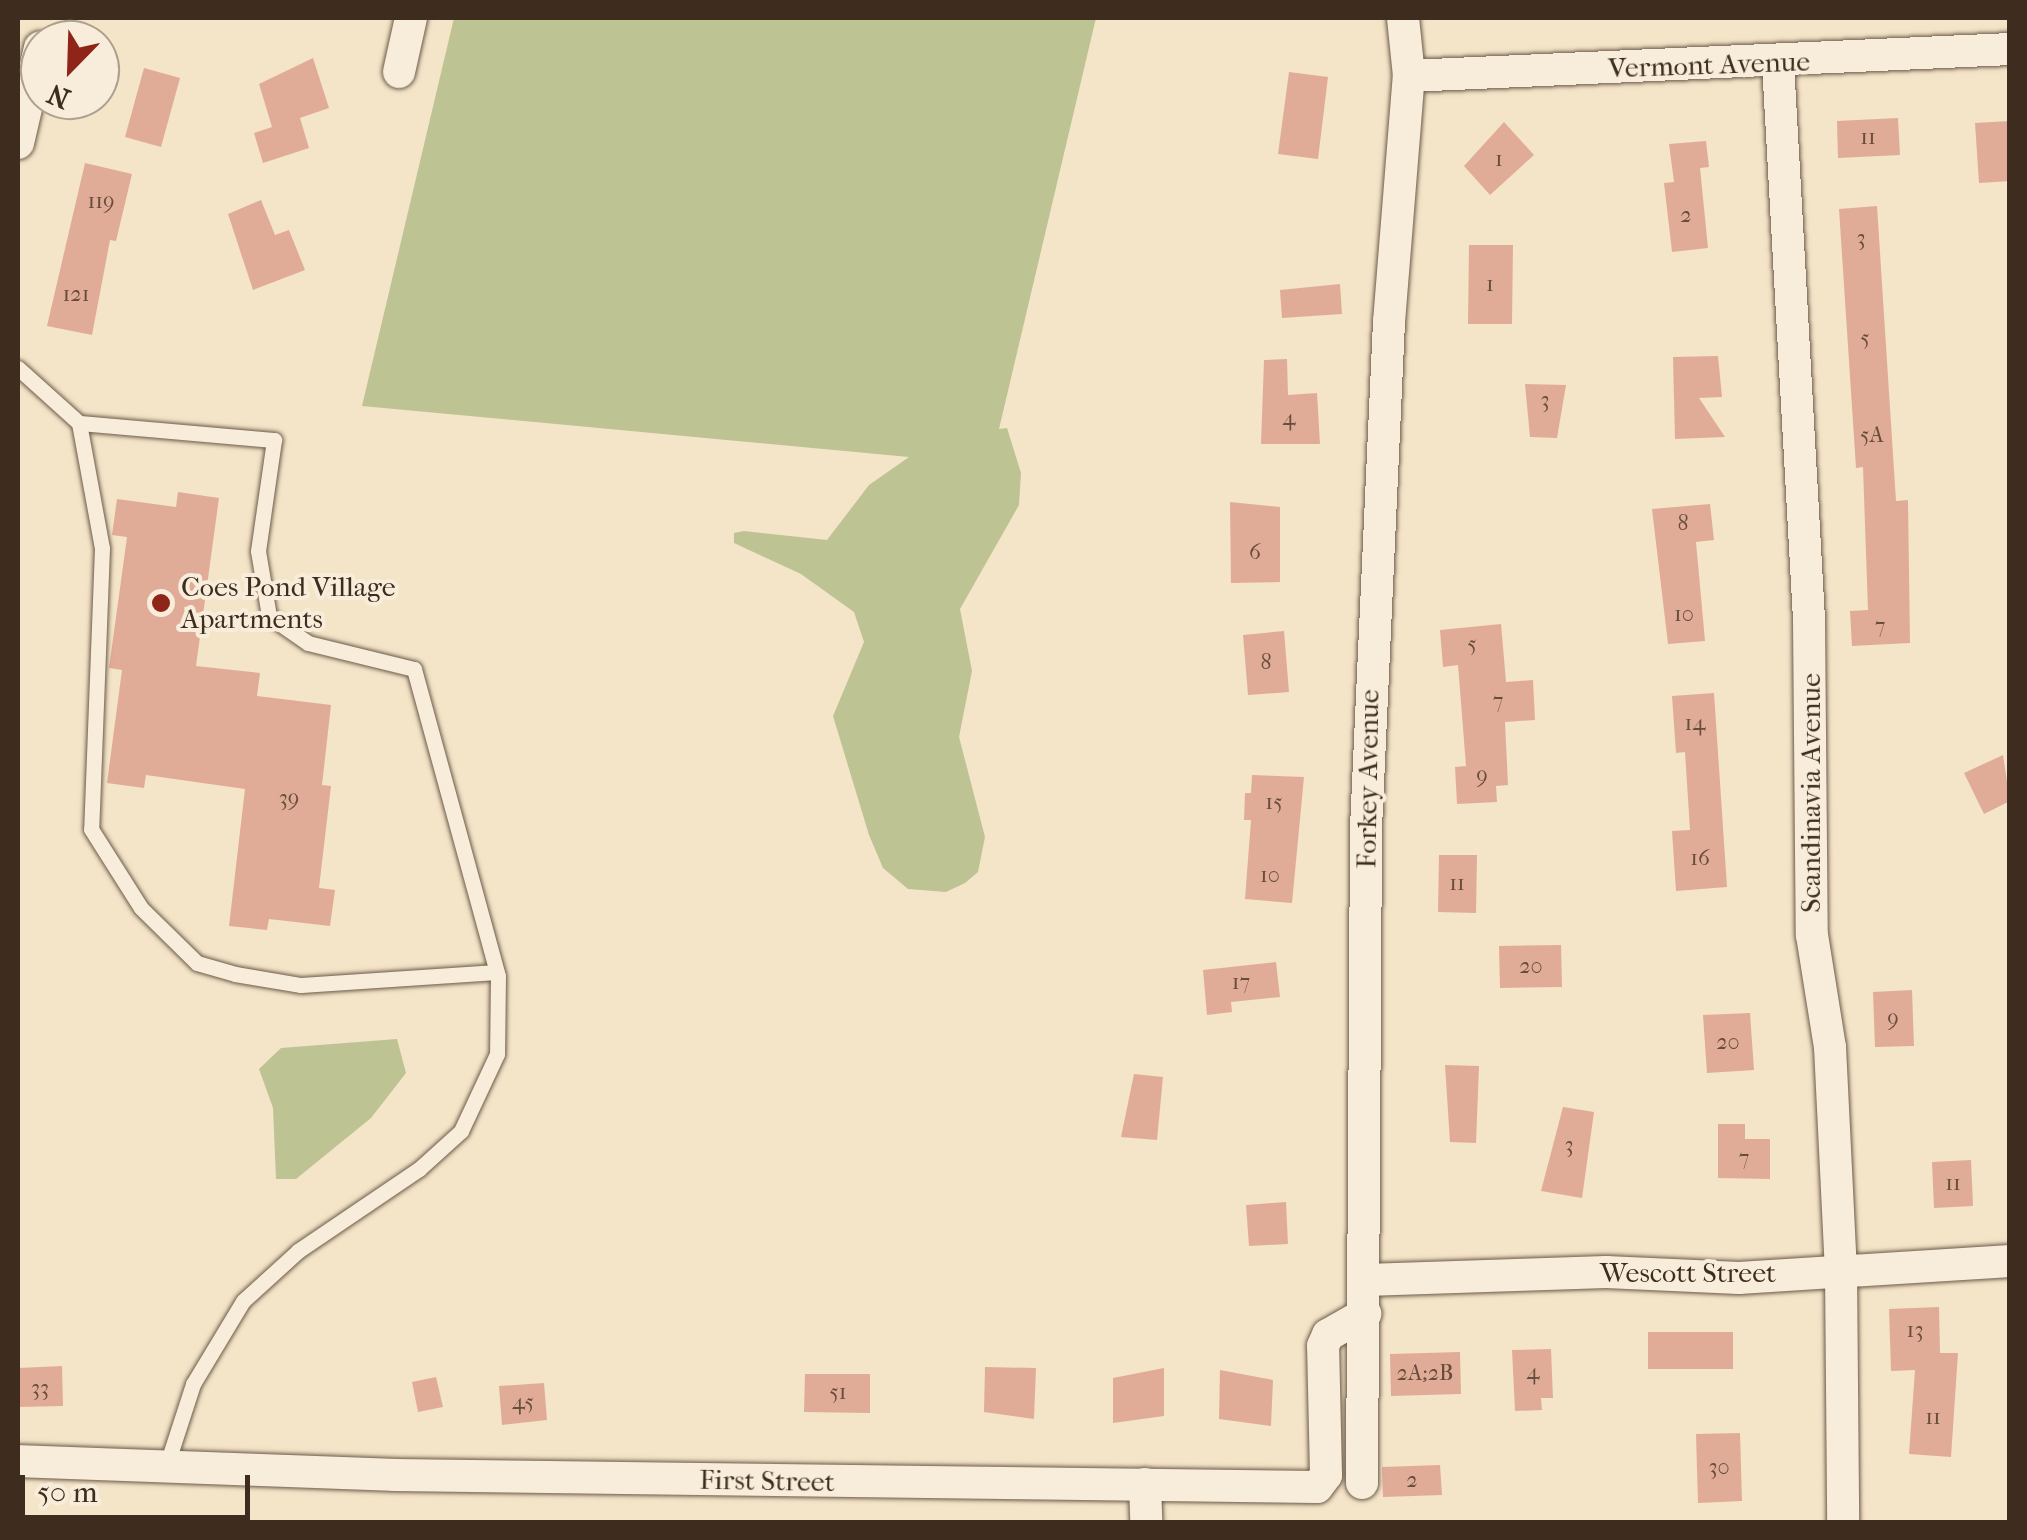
<!DOCTYPE html>
<html>
<head>
<meta charset="utf-8">
<style>
	body { margin:0 }
	#map { position:relative; width:2027px; height:1540px; overflow:hidden; background:#f4e4c8; font-family:"IM FELL French Canon",serif }
	div>[style] { position:absolute }
	.green>* { inset:0; background:#bec394 }
	.building>* { inset:0; background:#e1ac97 }
	.roads { filter:drop-shadow(0 0 2px #6c5b48) drop-shadow(0 0 2px #6c5b48) }
	.service>* { height:15px; margin:-7.5px; padding:0 7.5px; transform-origin:7.5px; border-radius:7.5px; background:#f8eddb }
	.minor>* { height:32px; margin:-16px; padding:0 16px; transform-origin:16px; border-radius:16px; background:#f8eddb }
	.dots>* { width:28px; height:28px; translate:-50% -50%; box-sizing:border-box; border:5px solid #f8eddb; border-radius:50% }
	span { translate:-50% -50%; white-space:nowrap; text-align:center; line-height:1.15; -webkit-text-stroke:8px #f8eddb; paint-order:stroke }
	.number-label { font-size:22px; color:#674d3c }
	.number-label span { -webkit-text-stroke-width:0 }
	.street-label { font-size:28px; color:#3e2d1e }
	.poi-label { font-size:28px; color:#3e2d1e }
	.left { translate:0 -50%; text-align:left }
	.frame { position:absolute; inset:0; border:20px solid #3e2d1e; pointer-events:none }
	.north { position:absolute; left:20px; top:20px; width:100px; height:100px; box-sizing:border-box; background:#f8eddb; border:2px solid #aea08f; border-radius:50%; rotate:203deg; font-size:28px; font-weight:700; line-height:40px; text-align:center; color:#3e2d1e }
	.north::after { content:''; display:block; margin:auto; width:35px; height:45px; background:#8f2418; clip-path:polygon(50% 0,100% 100%,50% 72%,0 100%) }
	.scale { position:absolute; left:20px; top:1475px; width:230px; height:45px; box-sizing:border-box; border:5px solid #3e2d1e; border-top:0; padding-left:12px; font-size:30px; line-height:35px; white-space:nowrap; color:#3e2d1e; -webkit-text-stroke:8px #f8eddb; paint-order:stroke }
</style>
</head>
<body>
<div id="map">
	<div class="green">
		<i style="clip-path:polygon(454px 18px,1096px 18px,999px 429px,1007px 428px,1021px 473px,1019px 505px,960px 609px,972px 671px,959px 737px,985px 837px,978px 872px,965px 883px,946px 892px,908px 889px,883px 868px,869px 835px,833px 716px,864px 642px,854px 612px,801px 574px,734px 543px,734px 533px,744px 531px,827px 540px,869px 485px,909px 457px,362px 406px)"></i>
		<i style="clip-path:polygon(397px 1039px,406px 1073px,371px 1118px,296px 1179px,276px 1179px,273px 1108px,259px 1069px,281px 1048px)"></i>
	</div>
	<div class="building">
		<i style="clip-path:polygon(313px 58px,329px 108px,300px 118px,309px 148px,263px 163px,254px 133px,272px 127px,259px 84px)"></i>
		<i style="clip-path:polygon(144px 68px,180px 78px,161px 147px,125px 137px)"></i>
		<i style="clip-path:polygon(1289px 72px,1328px 77px,1318px 159px,1278px 154px)"></i>
		<i style="clip-path:polygon(1898px 118px,1900px 155px,1838px 158px,1837px 121px)"></i>
		<i style="clip-path:polygon(2010px 121px,2010px 181px,1979px 183px,1975px 123px)"></i>
		<i style="clip-path:polygon(1504px 122px,1534px 155px,1490px 195px,1464px 166px)"></i>
		<i style="clip-path:polygon(1706px 141px,1709px 167px,1700px 168px,1708px 248px,1672px 252px,1664px 183px,1674px 182px,1669px 144px)"></i>
		<i style="clip-path:polygon(85px 163px,132px 174px,116px 241px,110px 240px,92px 335px,47px 326px)"></i>
		<i style="clip-path:polygon(261px 200px,275px 235px,289px 230px,305px 270px,253px 290px,228px 214px)"></i>
		<i style="clip-path:polygon(1877px 206px,1896px 501px,1908px 500px,1910px 643px,1852px 646px,1850px 611px,1868px 610px,1863px 467px,1856px 468px,1839px 209px)"></i>
		<i style="clip-path:polygon(1469px 245px,1513px 245px,1512px 324px,1468px 324px)"></i>
		<i style="clip-path:polygon(1340px 284px,1342px 314px,1282px 318px,1280px 290px)"></i>
		<i style="clip-path:polygon(1718px 356px,1722px 397px,1699px 398px,1725px 437px,1675px 439px,1673px 357px)"></i>
		<i style="clip-path:polygon(1287px 359px,1288px 395px,1317px 393px,1320px 444px,1261px 444px,1264px 360px)"></i>
		<i style="clip-path:polygon(1525px 384px,1566px 385px,1557px 438px,1530px 437px)"></i>
		<i style="clip-path:polygon(178px 492px,219px 498px,196px 666px,260px 673px,257px 696px,331px 705px,322px 785px,331px 786px,319px 888px,335px 890px,330px 926px,269px 919px,267px 930px,229px 926px,245px 789px,146px 775px,144px 788px,107px 783px,122px 670px,109px 668px,127px 537px,112px 535px,117px 499px,176px 507px)"></i>
		<i style="clip-path:polygon(1230px 502px,1280px 507px,1280px 582px,1231px 583px)"></i>
		<i style="clip-path:polygon(1710px 504px,1714px 540px,1696px 542px,1705px 641px,1668px 644px,1652px 509px)"></i>
		<i style="clip-path:polygon(1501px 624px,1506px 682px,1533px 680px,1535px 720px,1505px 722px,1508px 785px,1496px 786px,1497px 802px,1457px 804px,1455px 767px,1466px 766px,1458px 665px,1443px 667px,1440px 630px)"></i>
		<i style="clip-path:polygon(1284px 631px,1289px 692px,1248px 695px,1243px 635px)"></i>
		<i style="clip-path:polygon(1714px 693px,1727px 887px,1676px 891px,1672px 831px,1690px 830px,1685px 752px,1676px 753px,1672px 696px)"></i>
		<i style="clip-path:polygon(2003px 755px,2010px 801px,1984px 814px,1964px 773px)"></i>
		<i style="clip-path:polygon(1252px 775px,1304px 777px,1292px 903px,1245px 899px,1251px 820px,1244px 820px,1245px 793px,1251px 793px)"></i>
		<i style="clip-path:polygon(1439px 855px,1477px 855px,1476px 913px,1438px 912px)"></i>
		<i style="clip-path:polygon(1561px 945px,1562px 987px,1500px 988px,1499px 946px)"></i>
		<i style="clip-path:polygon(1276px 962px,1280px 997px,1231px 1002px,1232px 1012px,1207px 1015px,1203px 970px)"></i>
		<i style="clip-path:polygon(1912px 990px,1914px 1046px,1875px 1047px,1873px 992px)"></i>
		<i style="clip-path:polygon(1750px 1013px,1754px 1070px,1707px 1073px,1703px 1015px)"></i>
		<i style="clip-path:polygon(1445px 1065px,1479px 1066px,1476px 1143px,1450px 1142px)"></i>
		<i style="clip-path:polygon(1134px 1074px,1163px 1077px,1157px 1140px,1121px 1137px)"></i>
		<i style="clip-path:polygon(1563px 1107px,1594px 1112px,1582px 1198px,1541px 1191px)"></i>
		<i style="clip-path:polygon(1718px 1124px,1745px 1124px,1745px 1139px,1770px 1139px,1770px 1179px,1718px 1178px)"></i>
		<i style="clip-path:polygon(1971px 1160px,1973px 1206px,1934px 1208px,1932px 1162px)"></i>
		<i style="clip-path:polygon(1286px 1202px,1288px 1244px,1249px 1246px,1246px 1205px)"></i>
		<i style="clip-path:polygon(1939px 1307px,1940px 1353px,1958px 1353px,1951px 1457px,1909px 1454px,1915px 1370px,1891px 1371px,1889px 1309px)"></i>
		<i style="clip-path:polygon(1648px 1332px,1733px 1332px,1733px 1369px,1648px 1369px)"></i>
		<i style="clip-path:polygon(1551px 1349px,1553px 1398px,1541px 1398px,1542px 1410px,1515px 1411px,1512px 1350px)"></i>
		<i style="clip-path:polygon(1460px 1352px,1461px 1394px,1391px 1396px,1390px 1354px)"></i>
		<i style="clip-path:polygon(62px 1366px,63px 1406px,18px 1407px,18px 1368px)"></i>
		<i style="clip-path:polygon(985px 1367px,1036px 1368px,1034px 1419px,984px 1412px)"></i>
		<i style="clip-path:polygon(1164px 1368px,1164px 1416px,1113px 1423px,1113px 1378px)"></i>
		<i style="clip-path:polygon(1220px 1370px,1273px 1380px,1271px 1426px,1219px 1419px)"></i>
		<i style="clip-path:polygon(805px 1374px,870px 1374px,870px 1413px,804px 1412px)"></i>
		<i style="clip-path:polygon(436px 1377px,443px 1407px,418px 1412px,412px 1382px)"></i>
		<i style="clip-path:polygon(544px 1383px,547px 1420px,502px 1425px,499px 1386px)"></i>
		<i style="clip-path:polygon(1740px 1433px,1742px 1501px,1698px 1503px,1696px 1434px)"></i>
		<i style="clip-path:polygon(1440px 1465px,1442px 1495px,1383px 1497px,1382px 1467px)"></i>
	</div>
	<div class="roads">
		<div class="service">
			<i style="left:18px;top:368px;width:82px;rotate:42deg"></i>
			<i style="left:79px;top:423px;width:196px;rotate:5deg"></i>
			<i style="left:274px;top:440px;width:112px;rotate:98.2deg"></i>
			<i style="left:258px;top:551px;width:66px;rotate:80.4deg"></i>
			<i style="left:269px;top:616px;width:47px;rotate:34.7deg"></i>
			<i style="left:308px;top:643px;width:109px;rotate:13.8deg"></i>
			<i style="left:414px;top:669px;width:318px;rotate:74.7deg"></i>
			<i style="left:498px;top:976px;width:78px;rotate:90.7deg"></i>
			<i style="left:497px;top:1054px;width:85px;rotate:115.1deg"></i>
			<i style="left:461px;top:1131px;width:57px;rotate:137.9deg"></i>
			<i style="left:419px;top:1169px;width:146px;rotate:145.9deg"></i>
			<i style="left:298px;top:1251px;width:74px;rotate:137.7deg"></i>
			<i style="left:243px;top:1301px;width:97px;rotate:121.1deg"></i>
			<i style="left:193px;top:1384px;width:87px;rotate:108deg"></i>
			<i style="left:79px;top:423px;width:127px;rotate:79.6deg"></i>
			<i style="left:102px;top:548px;width:281px;rotate:92.2deg"></i>
			<i style="left:91px;top:829px;width:93px;rotate:57.7deg"></i>
			<i style="left:141px;top:908px;width:78px;rotate:44.5deg"></i>
			<i style="left:197px;top:963px;width:40px;rotate:16deg"></i>
			<i style="left:235px;top:974px;width:67px;rotate:9.5deg"></i>
			<i style="left:301px;top:985px;width:196px;rotate:-3.8deg"></i>
		</div>
		<div class="minor">
			<i style="left:1778px;top:63px;width:557px;rotate:86.81deg"></i>
			<i style="left:1809px;top:619px;width:316px;rotate:89.5deg"></i>
			<i style="left:1812px;top:935px;width:113px;rotate:80.9deg"></i>
			<i style="left:1830px;top:1047px;width:223px;rotate:87.2deg"></i>
			<i style="left:1841px;top:1270px;width:252px;rotate:89.5deg"></i>
			<i style="left:399px;top:72px;width:55px;rotate:-77.5deg"></i>
			<i style="left:1409px;top:76px;width:602px;rotate:-2.57deg"></i>
			<i style="left:18px;top:143px;width:98px;rotate:-77deg"></i>
			<i style="left:1366px;top:1280px;width:240px;rotate:-1.9deg"></i>
			<i style="left:1606px;top:1272px;width:133px;rotate:2.6deg"></i>
			<i style="left:1739px;top:1278px;width:272px;rotate:-3.6deg"></i>
			<i style="left:18px;top:1461px;width:377px;rotate:2.1deg"></i>
			<i style="left:395px;top:1475px;width:922px;rotate:0.75deg"></i>
			<i style="left:1317px;top:1487px;width:15px;rotate:-53deg"></i>
			<i style="left:1326px;top:1475px;width:129px;rotate:-91.3deg"></i>
			<i style="left:1323px;top:1346px;width:12px;rotate:-66deg"></i>
			<i style="left:1328px;top:1335px;width:43px;rotate:-29.6deg"></i>
			<i style="left:1362px;top:1483px;width:655px;rotate:-89.65deg"></i>
			<i style="left:1366px;top:828px;width:507px;rotate:-87.4deg"></i>
			<i style="left:1389px;top:322px;width:247px;rotate:-85.4deg"></i>
			<i style="left:1409px;top:76px;width:58px;rotate:-95.9deg"></i>
			<i style="left:1145px;top:1484px;width:38px;rotate:88deg"></i>
		</div>
	</div>
	<div class="dots">
		<i style="left:161px;top:603px;background:#8f2418"></i>
	</div>
	<div class="number-label">
		<span style="left:1868px;top:138px">11</span>
		<span style="left:1499px;top:160px">1</span>
		<span style="left:101px;top:202px">119</span>
		<span style="left:1686px;top:216px">2</span>
		<span style="left:1861px;top:239px">3</span>
		<span style="left:1490px;top:285px">1</span>
		<span style="left:76px;top:295px">121</span>
		<span style="left:1865px;top:339px">5</span>
		<span style="left:1545px;top:401px">3</span>
		<span style="left:1289px;top:419px">4</span>
		<span style="left:1872px;top:436px">5A</span>
		<span style="left:1683px;top:524px">8</span>
		<span style="left:1255px;top:553px">6</span>
		<span style="left:1684px;top:615px">10</span>
		<span style="left:1880px;top:627px">7</span>
		<span style="left:1472px;top:645px">5</span>
		<span style="left:1266px;top:663px">8</span>
		<span style="left:1498px;top:702px">7</span>
		<span style="left:1695px;top:724px">14</span>
		<span style="left:1482px;top:776px">9</span>
		<span style="left:289px;top:799px">39</span>
		<span style="left:1274px;top:803px">15</span>
		<span style="left:1700px;top:859px">16</span>
		<span style="left:1270px;top:876px">10</span>
		<span style="left:1457px;top:884px">11</span>
		<span style="left:1531px;top:967px">20</span>
		<span style="left:1241px;top:983px">17</span>
		<span style="left:1893px;top:1019px">9</span>
		<span style="left:1728px;top:1043px">20</span>
		<span style="left:1569px;top:1146px">3</span>
		<span style="left:1744px;top:1159px">7</span>
		<span style="left:1953px;top:1184px">11</span>
		<span style="left:1915px;top:1331px">13</span>
		<span style="left:1533px;top:1373px">4</span>
		<span style="left:1425px;top:1374px">2A;2B</span>
		<span style="left:40px;top:1389px">33</span>
		<span style="left:838px;top:1393px">51</span>
		<span style="left:523px;top:1403px">45</span>
		<span style="left:1933px;top:1418px">11</span>
		<span style="left:1719px;top:1468px">30</span>
		<span style="left:1412px;top:1481px">2</span>
	</div>
	<div class="street-label">
		<span style="left:1709px;top:65px;rotate:-2deg">Vermont Avenue</span>
		<span style="left:1368px;top:779px;rotate:-89deg">Forkey Avenue</span>
		<span style="left:1811px;top:793px;rotate:-90deg">Scandinavia Avenue</span>
		<span style="left:1688px;top:1273px">Wescott Street</span>
		<span style="left:767px;top:1481px;rotate:1deg">First Street</span>
	</div>
	<div class="poi-label">
		<span class="left" style="left:181px;top:603px">Coes Pond Village<br>Apartments</span>
	</div>
	<div class="frame"></div>
	<div class="north">N</div>
	<div class="scale">50 m</div>
</div>
</body>
</html>
